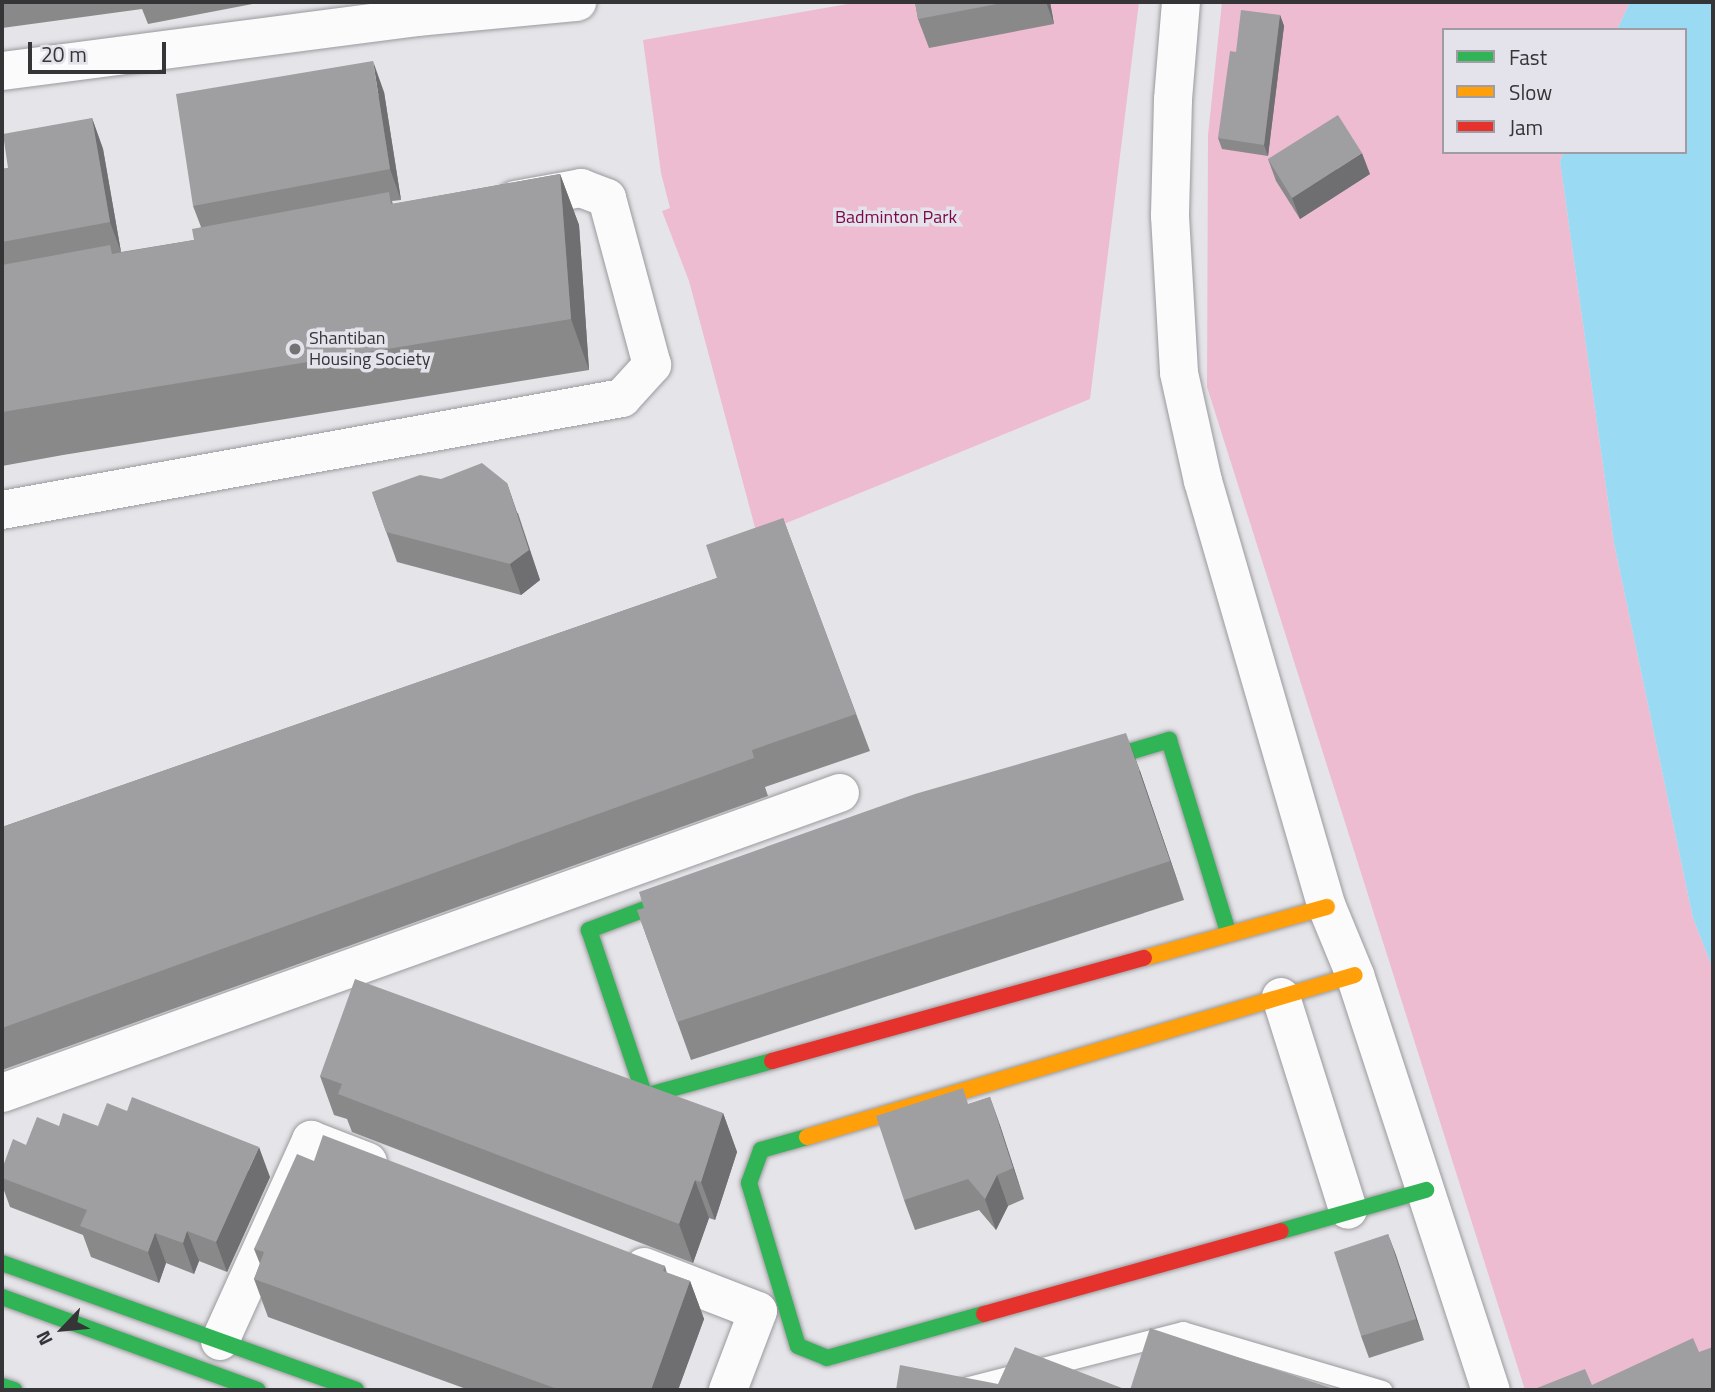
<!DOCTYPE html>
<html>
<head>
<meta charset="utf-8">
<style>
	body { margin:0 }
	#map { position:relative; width:1715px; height:1392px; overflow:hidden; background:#e5e5e9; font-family:"Titillium Web",sans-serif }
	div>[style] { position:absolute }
	.green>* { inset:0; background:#edbcd1 }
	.water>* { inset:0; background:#9bdaf3 }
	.roads { filter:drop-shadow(0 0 2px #9a9a9e) drop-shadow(0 0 2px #9a9a9e) }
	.lane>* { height:19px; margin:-9.5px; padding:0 9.5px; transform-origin:9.5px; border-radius:9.5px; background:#fbfbfc }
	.street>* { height:38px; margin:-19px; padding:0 19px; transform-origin:19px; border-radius:19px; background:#fbfbfc }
	.fast>* { height:16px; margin:-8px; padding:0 8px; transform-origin:8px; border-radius:8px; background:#30b455 }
	.slow>* { height:16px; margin:-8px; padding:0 8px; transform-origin:8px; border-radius:8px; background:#ff9f0a }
	.jam>* { height:16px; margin:-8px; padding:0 8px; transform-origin:8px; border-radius:8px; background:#e5322d }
	.wall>* { inset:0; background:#89898a }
	.shaded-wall>* { inset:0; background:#6f6f71 }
	.building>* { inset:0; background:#9f9fa1 }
	.dots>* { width:19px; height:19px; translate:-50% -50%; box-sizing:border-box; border:4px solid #e4e3eb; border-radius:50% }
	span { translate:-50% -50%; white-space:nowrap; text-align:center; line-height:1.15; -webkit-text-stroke:7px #e4e3eb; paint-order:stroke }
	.park-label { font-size:18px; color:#7b0749 }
	.poi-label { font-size:18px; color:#353538 }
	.left { translate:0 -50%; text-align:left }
	.frame { position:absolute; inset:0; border:4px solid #353538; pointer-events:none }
	.legend { position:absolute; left:1442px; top:28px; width:245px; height:126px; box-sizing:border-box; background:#e4e3eb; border:2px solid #9e9da3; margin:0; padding:9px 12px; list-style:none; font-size:21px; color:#353538 }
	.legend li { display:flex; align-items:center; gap:14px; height:35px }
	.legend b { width:35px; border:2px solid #9e9da3 }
	.north { position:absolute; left:28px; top:1294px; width:70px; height:70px; -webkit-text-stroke:5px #e4e3eb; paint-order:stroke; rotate:244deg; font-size:19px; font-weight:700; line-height:28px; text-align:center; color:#353538 }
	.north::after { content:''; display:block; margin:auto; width:24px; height:32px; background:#353538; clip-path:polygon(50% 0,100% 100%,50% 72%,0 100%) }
	.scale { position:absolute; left:28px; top:42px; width:138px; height:32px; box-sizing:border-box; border:4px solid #353538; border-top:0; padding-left:9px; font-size:21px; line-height:24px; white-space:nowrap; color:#353538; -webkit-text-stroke:5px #e4e3eb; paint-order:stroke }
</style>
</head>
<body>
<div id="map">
	<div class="green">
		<i style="clip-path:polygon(859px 2px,1139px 2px,1090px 399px,757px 535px,689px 281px,662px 211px,670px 208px,661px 173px,643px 40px)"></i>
		<i style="clip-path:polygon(1222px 2px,1630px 2px,1617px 30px,1444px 30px,1444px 152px,1564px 152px,1560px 161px,1614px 543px,1693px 918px,1713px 969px,1713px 1390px,1525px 1390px,1207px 387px,1208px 135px)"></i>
	</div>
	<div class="water">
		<i style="clip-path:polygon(1630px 2px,1713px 2px,1713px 969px,1693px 918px,1614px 543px,1560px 161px,1564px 152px,1685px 152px,1685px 30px,1617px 30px)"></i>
	</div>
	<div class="roads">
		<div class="lane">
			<i style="left:965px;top:1387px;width:225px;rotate:-14.4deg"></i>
			<i style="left:1183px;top:1331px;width:208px;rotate:16.5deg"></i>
		</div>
		<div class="street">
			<i style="left:1181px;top:2px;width:98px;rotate:94.7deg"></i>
			<i style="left:1173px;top:100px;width:116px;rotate:91.5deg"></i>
			<i style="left:1170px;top:216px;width:157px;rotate:86.7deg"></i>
			<i style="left:1179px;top:373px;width:111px;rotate:77.5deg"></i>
			<i style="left:1203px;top:481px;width:444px;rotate:73.8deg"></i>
			<i style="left:1327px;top:907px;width:74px;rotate:67.6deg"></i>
			<i style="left:1355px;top:975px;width:437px;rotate:71.9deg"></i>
			<i style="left:2px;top:71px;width:418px;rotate:-7.4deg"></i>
			<i style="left:417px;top:17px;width:161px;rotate:-5.4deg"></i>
			<i style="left:2px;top:510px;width:630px;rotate:-10.24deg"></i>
			<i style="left:622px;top:398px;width:45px;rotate:-47.7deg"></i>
			<i style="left:652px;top:365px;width:173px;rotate:-105.1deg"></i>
			<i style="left:607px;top:198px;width:28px;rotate:-159deg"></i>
			<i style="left:581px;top:188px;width:67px;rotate:169.7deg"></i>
			<i style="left:1281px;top:997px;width:223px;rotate:72.5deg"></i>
			<i style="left:2px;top:1093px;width:890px;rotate:-19.7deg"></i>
			<i style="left:644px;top:1267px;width:122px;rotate:21.1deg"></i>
			<i style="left:758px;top:1311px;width:85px;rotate:110.8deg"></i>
			<i style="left:220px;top:1341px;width:221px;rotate:-65.6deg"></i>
			<i style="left:311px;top:1140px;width:61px;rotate:21.1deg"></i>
		</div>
		<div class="fast">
			<i style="left:1082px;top:766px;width:91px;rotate:-16.6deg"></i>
			<i style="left:1169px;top:740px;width:201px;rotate:72.9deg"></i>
			<i style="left:685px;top:894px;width:103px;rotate:159.4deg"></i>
			<i style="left:589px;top:930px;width:175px;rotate:71.4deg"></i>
			<i style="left:645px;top:1096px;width:132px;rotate:-15.4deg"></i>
			<i style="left:807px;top:1137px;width:48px;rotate:164.2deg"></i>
			<i style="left:761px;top:1150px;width:35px;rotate:110deg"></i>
			<i style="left:749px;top:1183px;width:170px;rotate:73.3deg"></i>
			<i style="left:798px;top:1346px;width:31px;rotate:22deg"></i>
			<i style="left:827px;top:1358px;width:163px;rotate:-15.7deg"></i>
			<i style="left:1281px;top:1231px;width:151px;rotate:-15.8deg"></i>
			<i style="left:2px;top:1263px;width:376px;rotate:19.7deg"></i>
			<i style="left:2px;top:1297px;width:272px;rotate:20deg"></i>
			<i style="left:2px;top:1386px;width:13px;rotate:18deg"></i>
		</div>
		<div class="slow">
			<i style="left:1144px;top:958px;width:190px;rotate:-15.6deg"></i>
			<i style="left:807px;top:1137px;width:571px;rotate:-16.47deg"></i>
		</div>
		<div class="jam">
			<i style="left:772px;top:1061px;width:386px;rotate:-15.5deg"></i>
			<i style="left:984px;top:1314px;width:308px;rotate:-15.6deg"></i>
		</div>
	</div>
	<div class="wall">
		<i style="clip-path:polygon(2px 2px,263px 2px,148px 24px,142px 9px,2px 28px)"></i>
		<i style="clip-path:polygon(915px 2px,1050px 2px,1054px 24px,929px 48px,918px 19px)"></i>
		<i style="clip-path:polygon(1280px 15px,1284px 26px,1268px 156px,1222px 149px,1218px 138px)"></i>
		<i style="clip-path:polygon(384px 92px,401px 200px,392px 201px,393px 204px,560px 174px,579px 225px,589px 370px,63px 455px,2px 466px,2px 169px,8px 168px,92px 118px,103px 149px,121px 252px,194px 240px,201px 227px,193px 206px)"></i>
		<i style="clip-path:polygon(1268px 159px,1370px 174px,1300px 219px,1276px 181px)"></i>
		<i style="clip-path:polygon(372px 492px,518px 513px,540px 580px,521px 595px,397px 562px)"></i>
		<i style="clip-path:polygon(783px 518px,870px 751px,765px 787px,768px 796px,2px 1070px,2px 827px,717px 578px)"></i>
		<i style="clip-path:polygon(1140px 771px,1184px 900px,691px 1060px,637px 910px)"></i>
		<i style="clip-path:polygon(320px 1076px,723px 1113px,737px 1152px,715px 1220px,709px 1218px,693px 1263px,352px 1132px,347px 1119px,334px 1115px)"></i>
		<i style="clip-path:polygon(990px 1097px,1024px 1199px,1008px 1206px,996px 1230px,979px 1210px,915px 1230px,904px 1200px,969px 1104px)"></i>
		<i style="clip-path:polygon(59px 1126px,98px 1126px,270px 1177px,227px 1272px,199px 1261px,194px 1274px,166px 1263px,159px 1283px,91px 1257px,83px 1235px,10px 1207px,2px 1185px,2px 1169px,26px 1145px)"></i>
		<i style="clip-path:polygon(314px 1161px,665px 1266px,667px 1273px,690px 1281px,704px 1319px,678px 1390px,469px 1390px,268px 1317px,254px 1279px,260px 1264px,254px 1249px)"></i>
		<i style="clip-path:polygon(1388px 1234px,1424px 1340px,1369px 1358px,1361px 1336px)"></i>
	</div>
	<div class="shaded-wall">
		<i style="clip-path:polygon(1046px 2px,1050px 2px,1054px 24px)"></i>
		<i style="clip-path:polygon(1280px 15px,1284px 26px,1268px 156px,1264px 145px)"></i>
		<i style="clip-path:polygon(373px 61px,384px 92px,401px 200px,390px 169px)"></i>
		<i style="clip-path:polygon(92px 118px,103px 149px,121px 252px,110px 222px)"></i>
		<i style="clip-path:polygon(1362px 153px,1370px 174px,1300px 219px,1292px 198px)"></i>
		<i style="clip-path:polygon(560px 174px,579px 225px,589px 370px,571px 319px)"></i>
		<i style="clip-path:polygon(507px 483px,540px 580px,521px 595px,510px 564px)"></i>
		<i style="clip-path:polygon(1126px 733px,1140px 771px,1184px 900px,1170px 861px)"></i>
		<i style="clip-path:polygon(990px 1097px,1001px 1128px,1024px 1199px,1013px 1168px)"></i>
		<i style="clip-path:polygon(723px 1113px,737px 1152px,715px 1220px,701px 1182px)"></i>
		<i style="clip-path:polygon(259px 1147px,270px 1177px,227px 1272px,216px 1242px)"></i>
		<i style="clip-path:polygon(997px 1175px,1008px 1206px,996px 1230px,985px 1199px)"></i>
		<i style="clip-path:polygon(695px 1180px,709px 1218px,693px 1263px,679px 1224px)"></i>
		<i style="clip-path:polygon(187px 1231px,199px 1261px,194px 1274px,183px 1243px)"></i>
		<i style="clip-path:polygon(155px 1233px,166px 1263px,159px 1283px,148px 1252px)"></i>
		<i style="clip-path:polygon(1388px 1234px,1396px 1255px,1424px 1340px,1416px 1319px)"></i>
		<i style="clip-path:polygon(690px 1281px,704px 1319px,678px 1390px,651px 1390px)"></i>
	</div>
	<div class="building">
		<i style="clip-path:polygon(915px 2px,1008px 2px,918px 19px)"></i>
		<i style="clip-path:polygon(1241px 10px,1280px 15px,1264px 145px,1218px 138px,1230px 51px,1236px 52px)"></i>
		<i style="clip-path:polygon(373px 61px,390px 169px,193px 206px,176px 94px)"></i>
		<i style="clip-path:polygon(1338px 115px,1362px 153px,1292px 198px,1268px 159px)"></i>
		<i style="clip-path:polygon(92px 118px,110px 222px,2px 242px,2px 169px,8px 168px,3px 134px)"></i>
		<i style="clip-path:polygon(560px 174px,571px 319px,2px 412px,2px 265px,110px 245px,112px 254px,194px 240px,192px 229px,389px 192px,391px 204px)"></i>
		<i style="clip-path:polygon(482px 463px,507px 483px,529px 550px,510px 564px,386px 532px,372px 492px,420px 475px,441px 479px)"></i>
		<i style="clip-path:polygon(783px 518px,856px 714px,752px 750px,754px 758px,2px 1028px,2px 827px,717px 578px,706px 545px)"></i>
		<i style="clip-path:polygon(1126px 733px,1170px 861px,677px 1022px,637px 910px,644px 908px,639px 892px,915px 794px)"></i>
		<i style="clip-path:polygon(355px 979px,723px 1113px,701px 1182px,695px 1180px,679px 1224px,338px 1094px,342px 1084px,320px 1076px)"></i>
		<i style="clip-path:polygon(963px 1088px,968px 1104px,990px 1097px,1013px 1168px,997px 1175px,985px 1199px,968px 1179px,904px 1200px,876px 1116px)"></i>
		<i style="clip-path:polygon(132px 1097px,259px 1147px,216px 1242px,187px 1231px,183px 1243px,155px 1233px,148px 1252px,80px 1226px,87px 1210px,2px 1178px,2px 1169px,13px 1139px,26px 1145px,37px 1117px,59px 1126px,63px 1113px,98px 1126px,107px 1103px,127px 1111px)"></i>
		<i style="clip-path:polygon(323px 1135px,665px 1266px,663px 1271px,690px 1281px,651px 1390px,560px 1390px,254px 1279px,264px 1252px,254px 1249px,297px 1154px,314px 1161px)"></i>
		<i style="clip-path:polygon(1388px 1234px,1416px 1319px,1361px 1336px,1334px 1252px)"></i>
		<i style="clip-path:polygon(1150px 1328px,1337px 1390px,1130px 1390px)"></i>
		<i style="clip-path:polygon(1693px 1338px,1699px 1352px,1713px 1347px,1713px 1390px,1532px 1390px,1585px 1369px,1592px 1385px)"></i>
		<i style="clip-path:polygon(1015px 1347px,1127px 1390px,896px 1390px,900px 1365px,998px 1384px)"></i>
	</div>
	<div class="dots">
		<i style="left:295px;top:349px;background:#737376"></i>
	</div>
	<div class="park-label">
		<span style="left:896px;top:217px">Badminton Park</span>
	</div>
	<div class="poi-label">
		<span class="left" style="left:309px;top:349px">Shantiban<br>Housing Society</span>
	</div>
	<div class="frame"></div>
	<ul class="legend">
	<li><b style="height:9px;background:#30b455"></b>Fast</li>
	<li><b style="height:9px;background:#ff9f0a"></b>Slow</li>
	<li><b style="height:9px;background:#e5322d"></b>Jam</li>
	</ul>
	<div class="north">N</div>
	<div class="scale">20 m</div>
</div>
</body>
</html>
